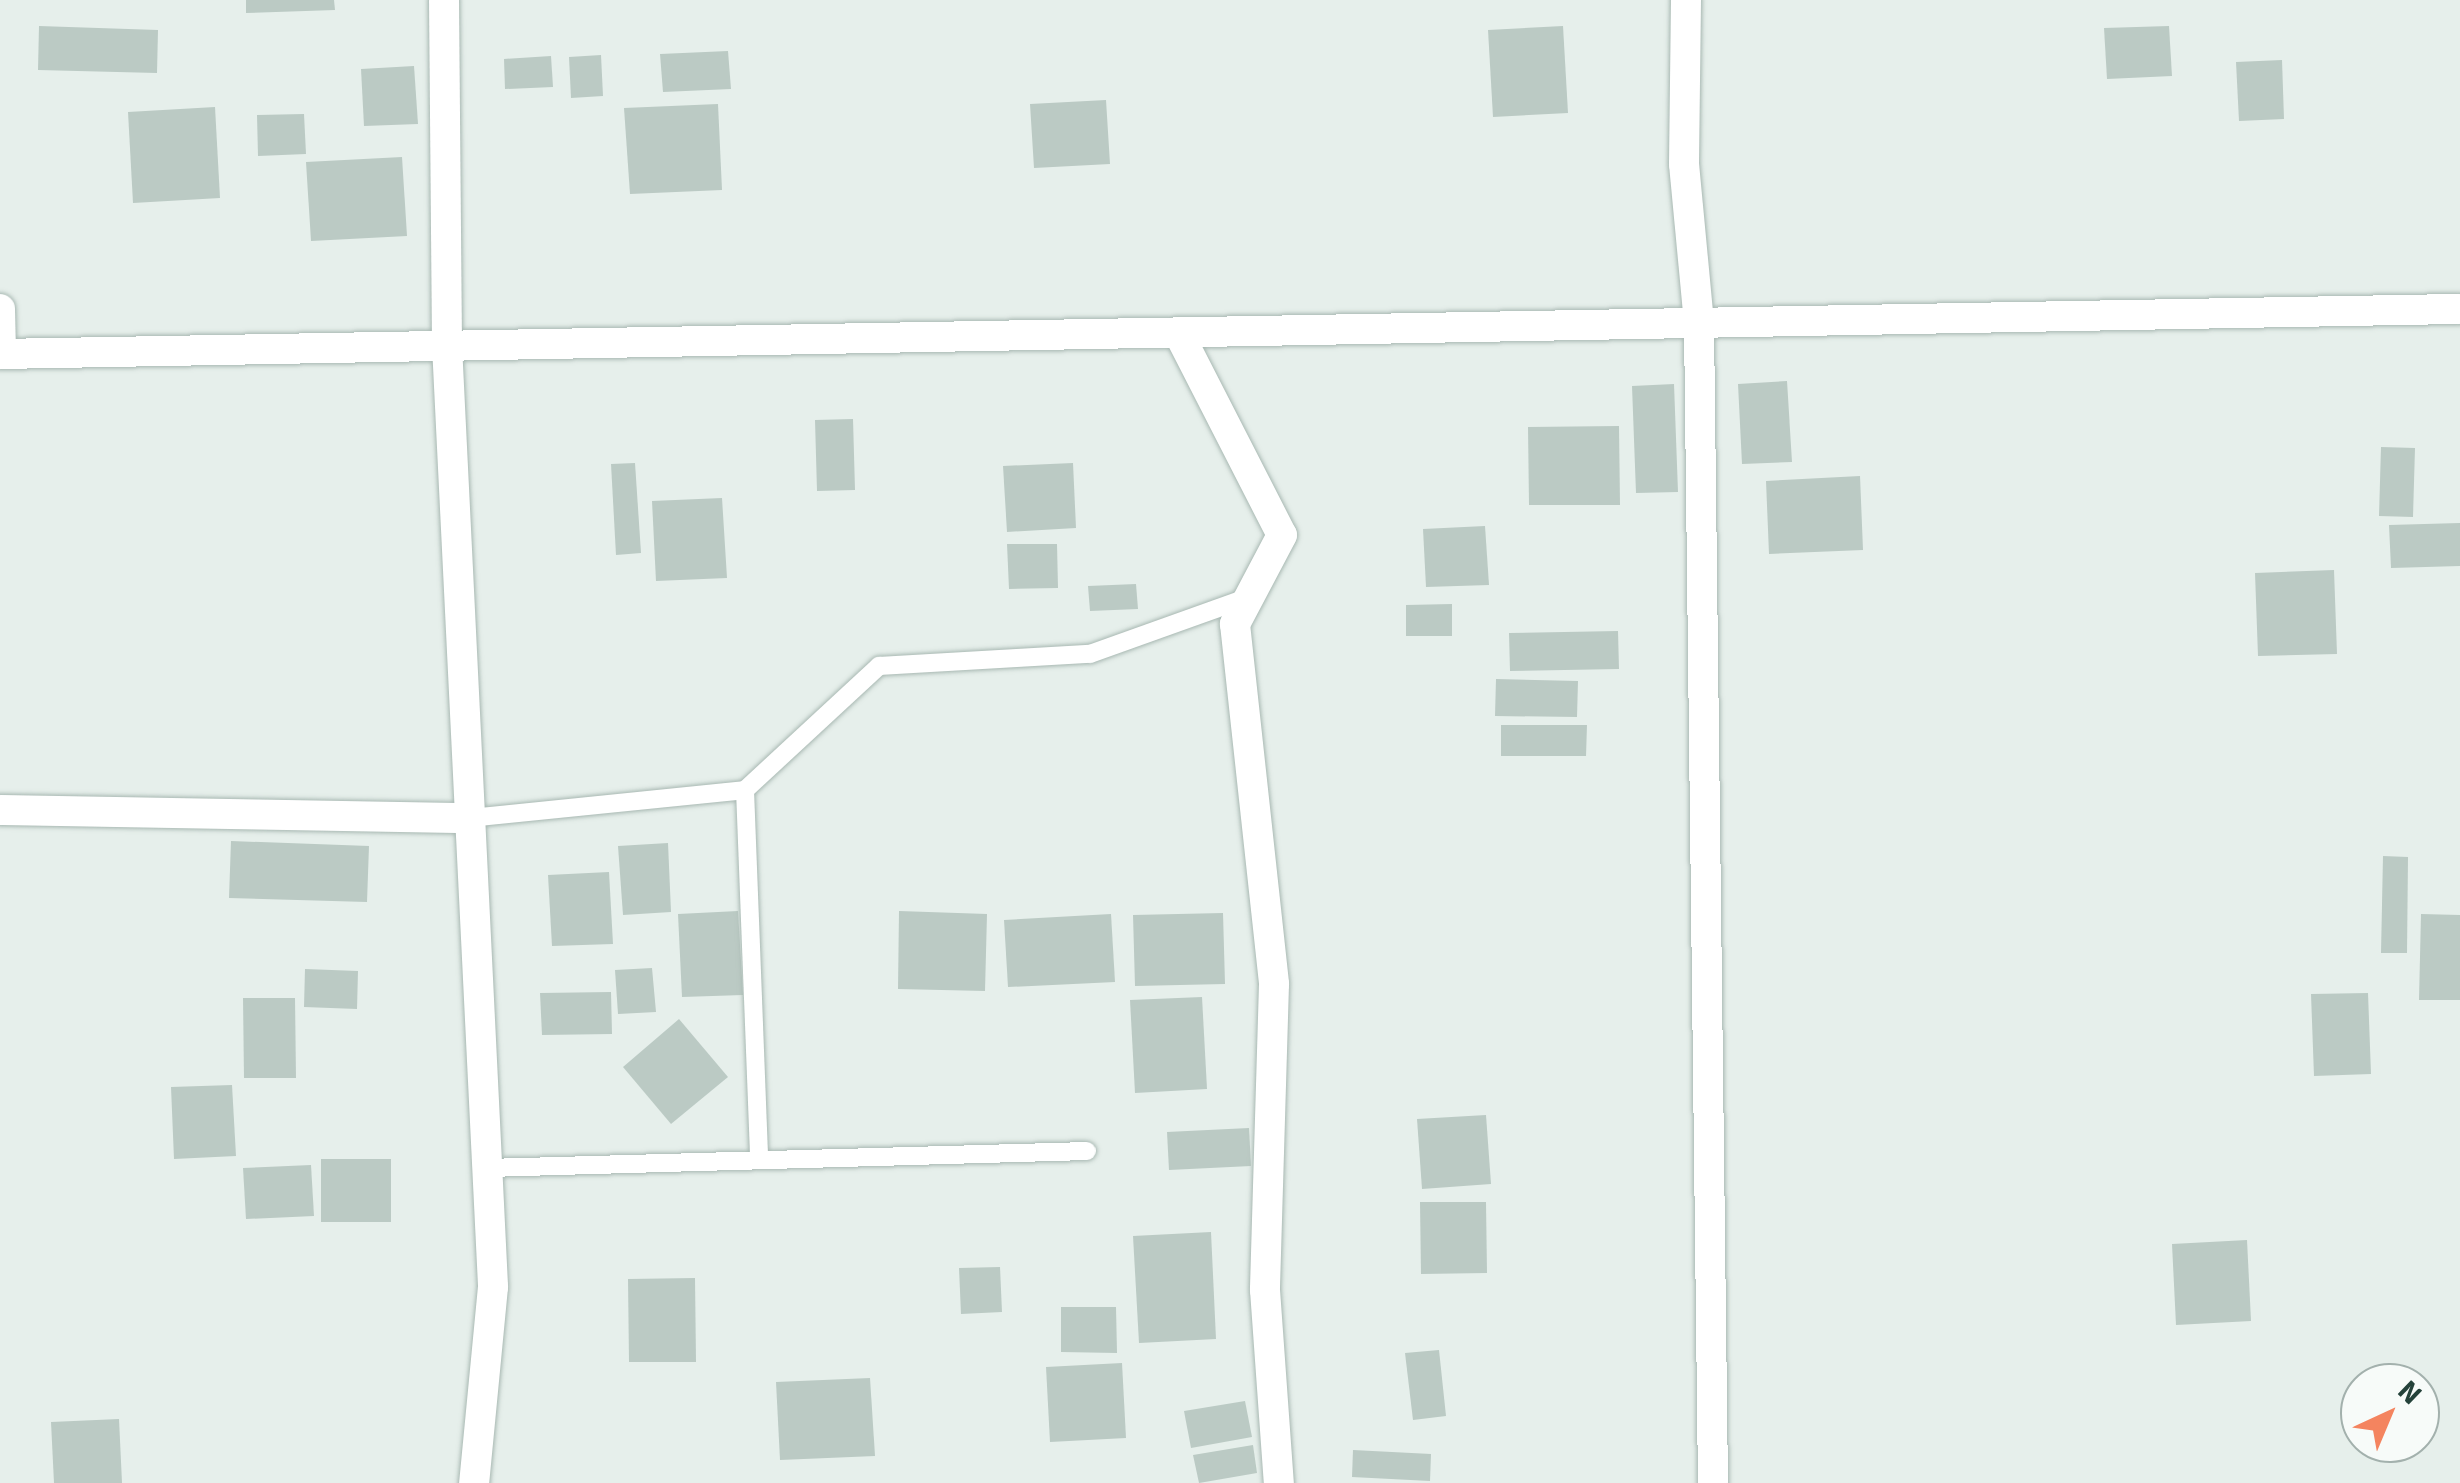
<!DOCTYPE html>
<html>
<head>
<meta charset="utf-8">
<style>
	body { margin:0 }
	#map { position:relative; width:2460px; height:1483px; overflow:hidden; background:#e6efeb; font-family:Signika,sans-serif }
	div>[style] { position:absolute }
	.building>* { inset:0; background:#bbcac4 }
	.roads { filter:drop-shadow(0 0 2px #a8b8b2) drop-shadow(0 0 2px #a8b8b2) }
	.service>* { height:18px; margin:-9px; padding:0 9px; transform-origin:9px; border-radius:9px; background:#fff }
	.minor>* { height:30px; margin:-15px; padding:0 15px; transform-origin:15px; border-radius:15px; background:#fff }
	.tertiary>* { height:30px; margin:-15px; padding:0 15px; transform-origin:15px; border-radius:15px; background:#fff }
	span { translate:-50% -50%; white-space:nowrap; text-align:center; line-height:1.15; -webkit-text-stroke:8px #f7fbf9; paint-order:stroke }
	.north { position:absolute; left:2340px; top:1363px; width:100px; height:100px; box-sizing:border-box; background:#f7fbf9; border:2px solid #a3b1ad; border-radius:50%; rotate:44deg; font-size:28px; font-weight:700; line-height:40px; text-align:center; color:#24423a }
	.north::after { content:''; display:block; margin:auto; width:35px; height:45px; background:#f4845f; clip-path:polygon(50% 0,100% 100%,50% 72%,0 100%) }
</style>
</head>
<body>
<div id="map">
	<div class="building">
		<i style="clip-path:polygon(246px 0,334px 0,335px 10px,246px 13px)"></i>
		<i style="clip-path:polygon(39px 26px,158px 30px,157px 73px,38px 70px)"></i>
		<i style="clip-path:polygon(1563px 26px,1568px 113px,1493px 117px,1488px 30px)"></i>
		<i style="clip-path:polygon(2169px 26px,2172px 76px,2107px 79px,2104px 28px)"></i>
		<i style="clip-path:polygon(728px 51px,731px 89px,663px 92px,660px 54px)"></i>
		<i style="clip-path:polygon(601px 55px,603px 96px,571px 98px,569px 57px)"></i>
		<i style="clip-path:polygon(551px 56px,553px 87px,505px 89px,504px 59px)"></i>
		<i style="clip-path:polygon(2282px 60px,2284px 119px,2239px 121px,2236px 62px)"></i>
		<i style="clip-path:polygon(414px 66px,418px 124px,364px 126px,361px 69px)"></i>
		<i style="clip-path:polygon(1106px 100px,1110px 164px,1034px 168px,1030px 104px)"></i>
		<i style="clip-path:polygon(718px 104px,722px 190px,630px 194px,624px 108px)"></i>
		<i style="clip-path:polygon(215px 107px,220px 198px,133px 203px,128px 112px)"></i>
		<i style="clip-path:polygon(304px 114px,306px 154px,258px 156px,257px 115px)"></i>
		<i style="clip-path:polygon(402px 157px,407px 236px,311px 241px,306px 162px)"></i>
		<i style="clip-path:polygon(1787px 381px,1792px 462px,1742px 464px,1738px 384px)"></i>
		<i style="clip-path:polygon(1674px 384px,1678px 492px,1636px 493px,1632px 386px)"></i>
		<i style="clip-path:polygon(853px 419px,855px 490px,817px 491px,815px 420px)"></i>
		<i style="clip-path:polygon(1619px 426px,1620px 505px,1529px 505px,1528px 427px)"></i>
		<i style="clip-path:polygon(2381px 447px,2415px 448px,2413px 517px,2379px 516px)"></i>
		<i style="clip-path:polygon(635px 463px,641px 553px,616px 555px,611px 464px)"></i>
		<i style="clip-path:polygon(1073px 463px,1076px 528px,1007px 532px,1003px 466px)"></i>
		<i style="clip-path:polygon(1860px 476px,1863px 550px,1769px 554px,1766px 481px)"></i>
		<i style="clip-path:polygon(722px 498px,727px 578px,656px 581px,652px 501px)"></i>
		<i style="clip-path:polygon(2460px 523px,2460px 566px,2391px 568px,2389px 525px)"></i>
		<i style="clip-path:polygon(1485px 526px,1489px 585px,1426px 587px,1423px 529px)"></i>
		<i style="clip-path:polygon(1007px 544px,1057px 544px,1058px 588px,1009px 589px)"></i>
		<i style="clip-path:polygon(2334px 570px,2337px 654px,2258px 656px,2255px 573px)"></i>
		<i style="clip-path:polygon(1136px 584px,1138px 609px,1090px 611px,1088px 586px)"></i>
		<i style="clip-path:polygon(1452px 604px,1452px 636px,1406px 636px,1406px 605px)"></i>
		<i style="clip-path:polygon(1618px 631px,1619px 669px,1510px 671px,1509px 633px)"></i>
		<i style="clip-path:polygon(1496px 679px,1578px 681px,1577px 717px,1495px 716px)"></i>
		<i style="clip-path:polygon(1501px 725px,1587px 725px,1586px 756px,1501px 756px)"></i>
		<i style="clip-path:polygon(231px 841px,369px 846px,367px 902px,229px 898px)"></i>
		<i style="clip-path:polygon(668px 843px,671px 912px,623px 915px,618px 846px)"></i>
		<i style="clip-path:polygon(2383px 856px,2408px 857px,2407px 953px,2381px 953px)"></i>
		<i style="clip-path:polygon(609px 872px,613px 944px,552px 946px,548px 875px)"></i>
		<i style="clip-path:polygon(738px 911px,743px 995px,682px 997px,678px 914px)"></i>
		<i style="clip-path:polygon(899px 911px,987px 914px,985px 991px,898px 989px)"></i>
		<i style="clip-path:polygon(1223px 913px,1225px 984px,1135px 986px,1133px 915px)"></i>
		<i style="clip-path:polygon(1111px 914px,1115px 982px,1008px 987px,1004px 920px)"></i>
		<i style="clip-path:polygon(2421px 914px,2460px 915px,2460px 1000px,2419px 1000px)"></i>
		<i style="clip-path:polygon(652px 968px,656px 1012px,618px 1014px,615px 970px)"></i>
		<i style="clip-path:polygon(305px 969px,358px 971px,357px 1009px,304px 1007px)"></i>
		<i style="clip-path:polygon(611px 992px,612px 1034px,542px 1035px,540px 993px)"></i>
		<i style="clip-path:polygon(2368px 993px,2371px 1074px,2314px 1076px,2311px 994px)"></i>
		<i style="clip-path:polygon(1202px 997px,1207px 1089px,1135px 1093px,1130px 1000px)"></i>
		<i style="clip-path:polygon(243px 998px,295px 998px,296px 1078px,244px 1078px)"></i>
		<i style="clip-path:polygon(679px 1019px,728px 1077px,671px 1124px,623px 1067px)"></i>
		<i style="clip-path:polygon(232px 1085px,236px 1156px,174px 1159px,171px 1087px)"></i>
		<i style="clip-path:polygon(1486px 1115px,1491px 1184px,1422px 1189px,1417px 1119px)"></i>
		<i style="clip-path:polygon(1249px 1128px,1251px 1166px,1169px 1170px,1167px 1132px)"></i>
		<i style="clip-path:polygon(321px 1159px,391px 1159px,391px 1222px,321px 1222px)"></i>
		<i style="clip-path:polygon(311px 1165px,314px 1216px,246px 1219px,243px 1168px)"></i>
		<i style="clip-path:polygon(1420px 1202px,1486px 1202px,1487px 1273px,1421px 1274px)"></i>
		<i style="clip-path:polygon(1211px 1232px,1216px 1339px,1139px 1343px,1133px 1236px)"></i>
		<i style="clip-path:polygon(2247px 1240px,2251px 1321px,2176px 1325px,2172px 1244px)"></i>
		<i style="clip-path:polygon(1000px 1267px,1002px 1312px,961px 1314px,959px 1268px)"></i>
		<i style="clip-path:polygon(695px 1278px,696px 1362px,629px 1362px,628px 1279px)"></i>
		<i style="clip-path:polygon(1061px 1307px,1116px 1307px,1117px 1353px,1061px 1352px)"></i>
		<i style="clip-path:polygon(1439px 1350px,1446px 1416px,1413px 1420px,1405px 1353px)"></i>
		<i style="clip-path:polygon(1122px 1363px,1126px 1438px,1050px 1442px,1046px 1367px)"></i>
		<i style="clip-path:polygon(870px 1378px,875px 1456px,780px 1460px,776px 1382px)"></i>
		<i style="clip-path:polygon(1245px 1401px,1252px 1437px,1191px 1448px,1184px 1411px)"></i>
		<i style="clip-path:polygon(119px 1419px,122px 1483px,54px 1483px,51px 1422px)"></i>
		<i style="clip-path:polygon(1253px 1445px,1257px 1473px,1199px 1483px,1193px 1455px)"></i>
		<i style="clip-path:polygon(1353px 1450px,1431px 1454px,1430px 1481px,1352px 1477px)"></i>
	</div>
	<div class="roads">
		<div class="service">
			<i style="left:745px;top:790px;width:370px;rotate:87.8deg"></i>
			<i style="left:470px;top:818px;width:276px;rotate:-5.8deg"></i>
			<i style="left:745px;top:790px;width:183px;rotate:-42.8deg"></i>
			<i style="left:879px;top:666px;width:211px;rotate:-3.3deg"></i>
			<i style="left:1090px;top:654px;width:169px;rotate:-19.7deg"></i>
			<i style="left:487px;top:1168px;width:600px;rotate:-1.62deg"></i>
		</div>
		<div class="minor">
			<i style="left:444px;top:0;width:345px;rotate:89.5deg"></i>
			<i style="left:447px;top:345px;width:943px;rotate:87.2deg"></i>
			<i style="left:493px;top:1287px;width:197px;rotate:95.5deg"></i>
			<i style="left:1686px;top:0;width:164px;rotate:90.7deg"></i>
			<i style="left:1684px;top:164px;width:160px;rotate:84.6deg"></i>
			<i style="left:1699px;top:323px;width:1160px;rotate:89.31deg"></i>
			<i style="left:0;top:309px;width:45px;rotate:88.7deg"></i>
			<i style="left:1178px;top:332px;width:228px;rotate:62.9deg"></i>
			<i style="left:1282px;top:535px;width:101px;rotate:117.8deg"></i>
			<i style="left:1235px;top:624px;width:362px;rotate:83.8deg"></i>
			<i style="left:1274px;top:984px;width:306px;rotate:91.7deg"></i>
			<i style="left:1265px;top:1290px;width:194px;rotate:85.9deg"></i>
			<i style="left:0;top:810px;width:470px;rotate:1deg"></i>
		</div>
		<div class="tertiary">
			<i style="left:0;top:354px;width:2460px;rotate:-1.05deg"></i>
		</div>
	</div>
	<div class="north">N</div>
</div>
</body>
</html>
